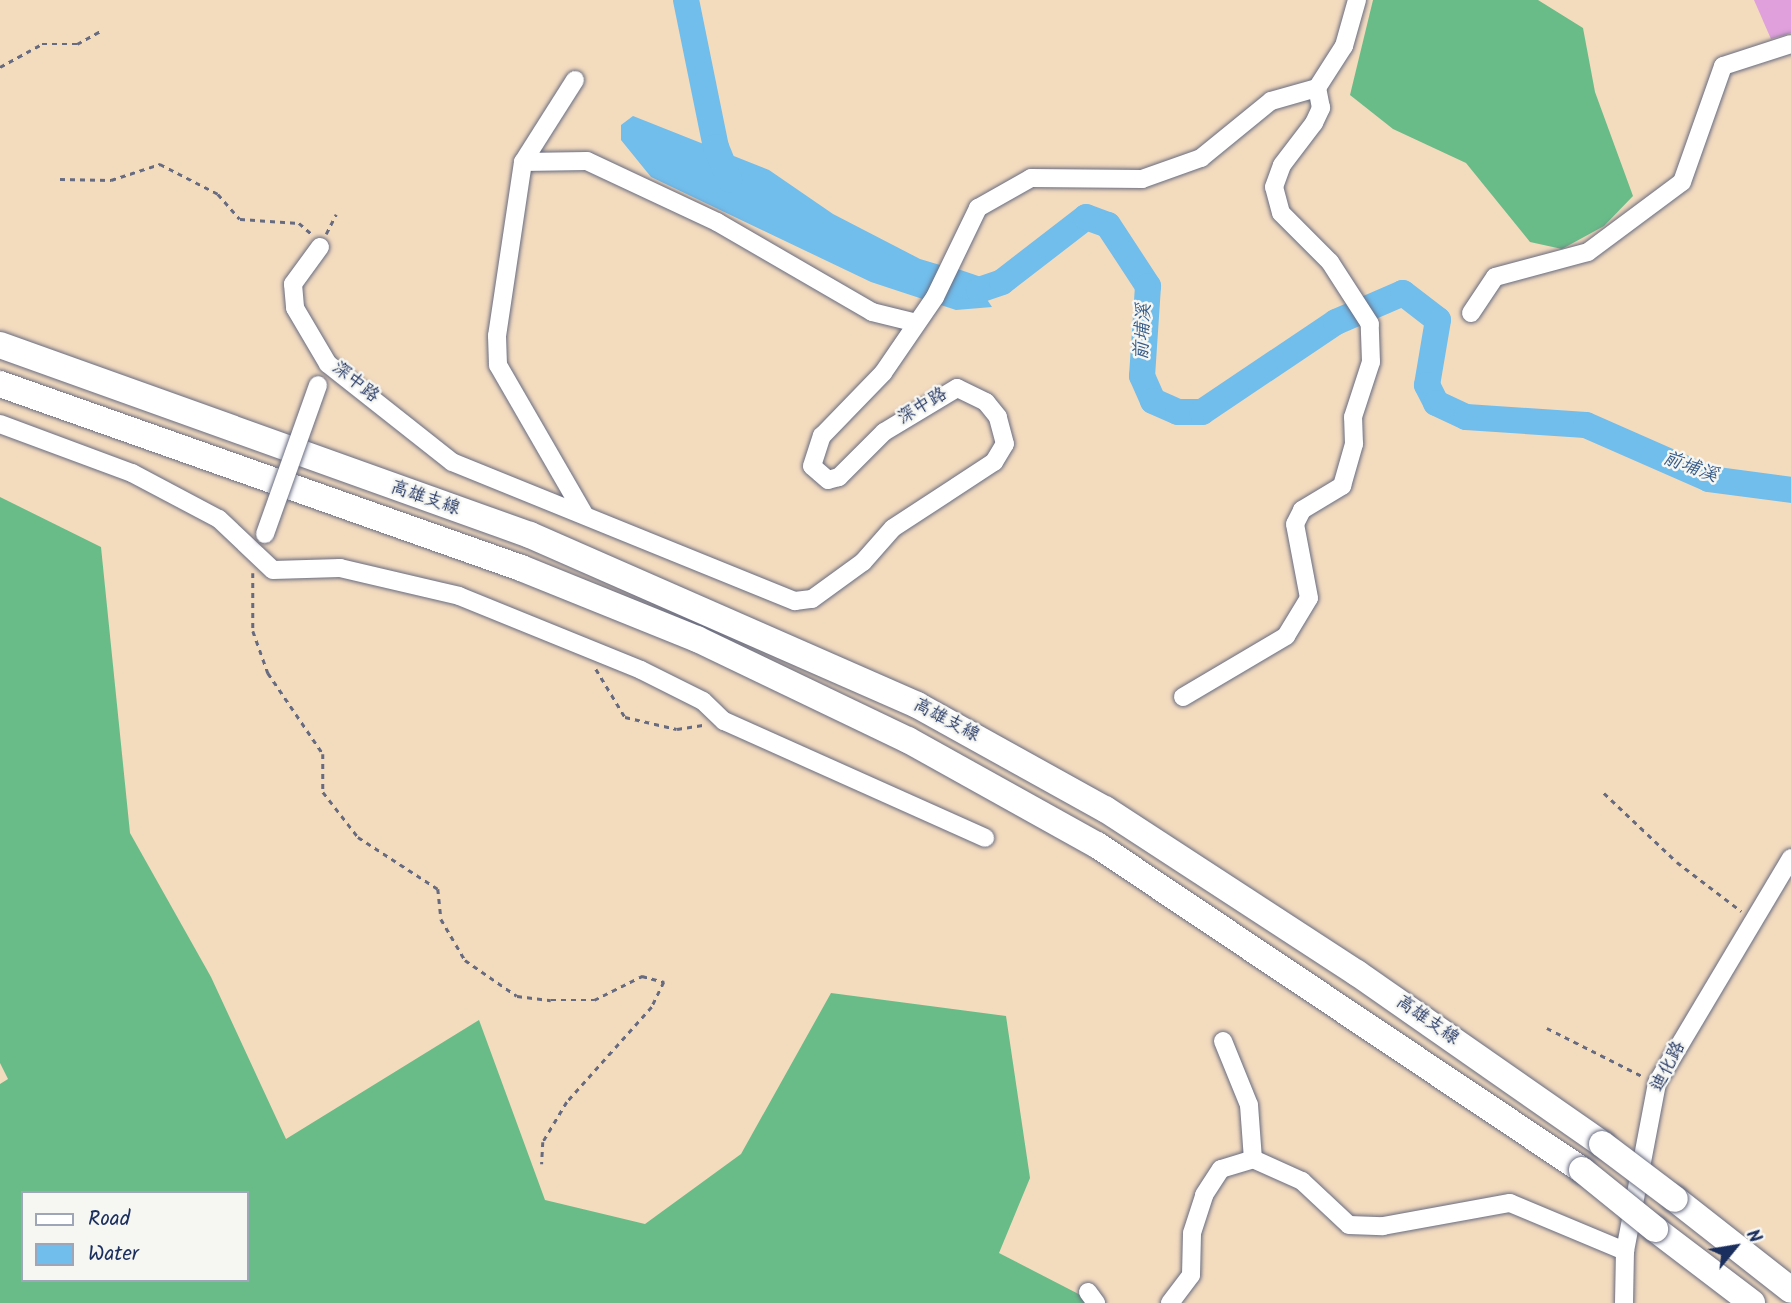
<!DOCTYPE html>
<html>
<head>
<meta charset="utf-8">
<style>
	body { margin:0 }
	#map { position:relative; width:1791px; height:1303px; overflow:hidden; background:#f3dbbe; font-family:Kalam,"LXGW WenKai TC",sans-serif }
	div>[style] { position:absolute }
	.forest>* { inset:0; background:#69bc88 }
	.water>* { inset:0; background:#71bdeb }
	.river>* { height:26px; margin:-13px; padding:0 13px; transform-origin:13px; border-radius:13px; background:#71bdeb }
	.building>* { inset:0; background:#dfa0db }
	.path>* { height:2.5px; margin-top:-1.25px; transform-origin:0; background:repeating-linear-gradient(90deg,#676b80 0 5px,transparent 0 10px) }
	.roads { filter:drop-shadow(0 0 2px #676b80) drop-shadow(0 0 2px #676b80) }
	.minor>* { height:18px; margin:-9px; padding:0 9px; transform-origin:9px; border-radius:9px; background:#fff }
	.highway>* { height:26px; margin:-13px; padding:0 13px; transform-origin:13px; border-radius:13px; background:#fff }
	.bridges { filter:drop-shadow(0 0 2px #676b80) drop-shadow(0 0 2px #676b80) }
	.minor-bridge>* { height:18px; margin:-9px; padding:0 9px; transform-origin:9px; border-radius:9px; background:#fff }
	.highway-bridge>* { height:26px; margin:-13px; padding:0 13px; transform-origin:13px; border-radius:13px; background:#fff }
	span { translate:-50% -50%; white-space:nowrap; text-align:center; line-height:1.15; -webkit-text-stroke:5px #f6f6f2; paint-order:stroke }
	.street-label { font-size:18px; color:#1b2f5e }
	.water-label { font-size:19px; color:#355a88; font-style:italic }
	.legend { position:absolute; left:21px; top:1191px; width:228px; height:91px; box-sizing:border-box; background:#f6f6f2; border:2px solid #9ea6b7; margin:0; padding:9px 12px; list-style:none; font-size:21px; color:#1b2f5e }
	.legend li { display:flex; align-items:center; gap:14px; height:35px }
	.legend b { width:35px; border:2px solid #9ea6b7 }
	.north { position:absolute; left:1700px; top:1212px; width:70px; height:70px; -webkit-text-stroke:5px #f6f6f2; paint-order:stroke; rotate:60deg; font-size:19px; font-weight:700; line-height:28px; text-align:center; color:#1b2f5e }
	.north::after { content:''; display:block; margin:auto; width:24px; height:32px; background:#1b2f5e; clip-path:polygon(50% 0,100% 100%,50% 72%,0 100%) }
</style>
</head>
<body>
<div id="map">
	<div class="forest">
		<i style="clip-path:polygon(1373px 0,1538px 0,1583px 28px,1595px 92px,1633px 196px,1604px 226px,1562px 249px,1530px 242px,1466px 163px,1393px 129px,1350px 95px)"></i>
		<i style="clip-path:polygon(evenodd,0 497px,101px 547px,130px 833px,211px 977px,286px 1139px,479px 1020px,545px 1200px,645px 1224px,741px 1154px,831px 993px,1006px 1016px,1030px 1178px,999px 1253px,1096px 1303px,0 1303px,0 1084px,8px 1079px,0 1063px,0 497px,23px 1193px,247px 1193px,247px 1280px,23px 1280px,23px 1193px)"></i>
	</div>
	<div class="water">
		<i style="clip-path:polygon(633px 116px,769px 170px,833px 214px,920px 259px,970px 274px,992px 307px,956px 310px,871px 282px,651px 177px,621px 140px,621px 125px)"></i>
	</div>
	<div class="river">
		<i style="left:686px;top:0;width:150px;rotate:78.5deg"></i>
		<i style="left:716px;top:147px;width:35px;rotate:68deg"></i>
		<i style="left:947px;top:279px;width:34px;rotate:19deg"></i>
		<i style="left:979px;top:290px;width:24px;rotate:-19deg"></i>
		<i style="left:1002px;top:282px;width:106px;rotate:-37.7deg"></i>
		<i style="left:1086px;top:217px;width:23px;rotate:20deg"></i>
		<i style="left:1108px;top:225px;width:73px;rotate:56.7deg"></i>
		<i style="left:1148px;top:286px;width:90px;rotate:93.8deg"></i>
		<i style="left:1142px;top:376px;width:27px;rotate:66deg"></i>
		<i style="left:1153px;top:401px;width:27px;rotate:24deg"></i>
		<i style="left:1178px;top:412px;width:24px"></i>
		<i style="left:1202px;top:412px;width:161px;rotate:-33.9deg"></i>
		<i style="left:1336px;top:322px;width:73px;rotate:-23.4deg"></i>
		<i style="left:1403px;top:293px;width:44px;rotate:37.6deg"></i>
		<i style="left:1438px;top:320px;width:66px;rotate:99.6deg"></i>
		<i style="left:1427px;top:385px;width:20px;rotate:63deg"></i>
		<i style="left:1436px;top:403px;width:33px;rotate:25deg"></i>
		<i style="left:1466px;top:417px;width:120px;rotate:3.8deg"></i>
		<i style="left:1586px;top:425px;width:134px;rotate:23.7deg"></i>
		<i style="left:1709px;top:479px;width:83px;rotate:7.6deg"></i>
	</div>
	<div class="building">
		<i style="clip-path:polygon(1754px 0,1791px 0,1791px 33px,1771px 39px)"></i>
	</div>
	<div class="path">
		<i style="left:0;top:67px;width:48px;rotate:-28.7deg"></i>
		<i style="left:42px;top:44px;width:35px"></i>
		<i style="left:77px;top:44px;width:26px;rotate:-29deg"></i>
		<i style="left:60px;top:179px;width:51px;rotate:1.1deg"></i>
		<i style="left:111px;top:180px;width:52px;rotate:-18.1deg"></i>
		<i style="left:160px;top:164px;width:65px;rotate:27.3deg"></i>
		<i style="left:218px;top:194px;width:33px;rotate:49deg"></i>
		<i style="left:240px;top:219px;width:59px;rotate:3.9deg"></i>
		<i style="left:299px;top:223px;width:18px;rotate:41deg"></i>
		<i style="left:326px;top:234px;width:22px;rotate:-63deg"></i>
		<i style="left:253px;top:573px;width:58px;rotate:90deg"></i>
		<i style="left:253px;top:631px;width:45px;rotate:70.3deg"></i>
		<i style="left:268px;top:673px;width:98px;rotate:55.8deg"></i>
		<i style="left:323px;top:754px;width:38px;rotate:90deg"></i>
		<i style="left:323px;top:792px;width:57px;rotate:52.1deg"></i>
		<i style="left:358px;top:837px;width:95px;rotate:33deg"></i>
		<i style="left:438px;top:889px;width:30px;rotate:84deg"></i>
		<i style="left:441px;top:919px;width:48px;rotate:59.7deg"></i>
		<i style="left:465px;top:960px;width:63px;rotate:34.7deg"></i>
		<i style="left:517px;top:996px;width:34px;rotate:7deg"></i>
		<i style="left:551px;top:1000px;width:43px"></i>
		<i style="left:594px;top:1000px;width:54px;rotate:-26.6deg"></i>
		<i style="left:642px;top:976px;width:23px;rotate:15deg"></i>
		<i style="left:664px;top:982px;width:28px;rotate:116deg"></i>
		<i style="left:652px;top:1007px;width:127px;rotate:131.8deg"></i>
		<i style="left:567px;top:1102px;width:47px;rotate:121deg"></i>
		<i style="left:543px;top:1142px;width:22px;rotate:93deg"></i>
		<i style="left:596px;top:669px;width:56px;rotate:58.9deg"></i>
		<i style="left:625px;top:717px;width:53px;rotate:13deg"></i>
		<i style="left:677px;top:729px;width:26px;rotate:-9deg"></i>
		<i style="left:1604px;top:793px;width:100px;rotate:43.4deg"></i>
		<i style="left:1677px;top:862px;width:81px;rotate:37.4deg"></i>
		<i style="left:1547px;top:1028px;width:109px;rotate:26.8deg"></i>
	</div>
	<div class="roads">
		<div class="minor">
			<i style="left:575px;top:80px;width:97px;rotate:122.4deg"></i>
			<i style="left:523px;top:162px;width:176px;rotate:98.5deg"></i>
			<i style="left:497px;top:336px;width:29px;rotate:88deg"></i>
			<i style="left:498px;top:365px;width:172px;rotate:60deg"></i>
			<i style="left:523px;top:162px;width:64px;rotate:-0.9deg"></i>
			<i style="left:587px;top:161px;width:144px;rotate:25.1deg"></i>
			<i style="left:717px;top:222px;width:179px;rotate:30.1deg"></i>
			<i style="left:872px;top:312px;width:46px;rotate:13.7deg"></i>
			<i style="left:320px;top:247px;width:46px;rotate:126.1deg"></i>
			<i style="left:293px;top:284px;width:24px;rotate:85deg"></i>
			<i style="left:295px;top:308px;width:65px;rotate:59.5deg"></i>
			<i style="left:328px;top:364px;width:158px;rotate:38.3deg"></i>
			<i style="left:452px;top:462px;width:370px;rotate:22.1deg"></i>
			<i style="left:795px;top:601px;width:17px;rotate:-7deg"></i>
			<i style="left:812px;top:599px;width:63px;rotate:-36deg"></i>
			<i style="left:863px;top:562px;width:45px;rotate:-48.6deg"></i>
			<i style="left:893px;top:528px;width:121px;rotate:-33.2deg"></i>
			<i style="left:994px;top:462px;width:21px;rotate:-59deg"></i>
			<i style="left:1005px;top:444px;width:28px;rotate:-105deg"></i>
			<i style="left:998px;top:417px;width:19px;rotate:-129deg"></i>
			<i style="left:986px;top:402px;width:32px;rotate:-154deg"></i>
			<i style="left:957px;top:388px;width:85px;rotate:148.9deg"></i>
			<i style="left:884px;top:432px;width:64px;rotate:135deg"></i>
			<i style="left:839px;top:477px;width:11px;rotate:165deg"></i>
			<i style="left:828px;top:480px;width:21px;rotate:-139deg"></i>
			<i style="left:812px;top:466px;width:32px;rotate:-72deg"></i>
			<i style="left:822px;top:436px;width:88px;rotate:-45.9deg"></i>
			<i style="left:883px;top:373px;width:92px;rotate:-55.6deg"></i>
			<i style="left:935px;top:297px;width:99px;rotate:-64.2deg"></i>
			<i style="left:978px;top:208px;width:61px;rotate:-29.5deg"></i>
			<i style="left:1031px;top:178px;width:111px;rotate:0.5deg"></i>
			<i style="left:1142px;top:179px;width:63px;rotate:-19.6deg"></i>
			<i style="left:1201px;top:158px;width:90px;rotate:-39.2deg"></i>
			<i style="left:1271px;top:101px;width:48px;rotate:-15.8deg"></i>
			<i style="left:1317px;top:88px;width:50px;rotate:-57.3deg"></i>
			<i style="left:1344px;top:46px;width:48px;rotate:-74.2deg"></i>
			<i style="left:1471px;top:313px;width:43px;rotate:-56.3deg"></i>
			<i style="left:1495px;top:277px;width:96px;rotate:-15deg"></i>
			<i style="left:1588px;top:252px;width:117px;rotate:-36.7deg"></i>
			<i style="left:1682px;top:182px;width:123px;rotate:-70.5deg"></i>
			<i style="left:1723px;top:66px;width:71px;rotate:-17.9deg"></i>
			<i style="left:0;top:424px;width:141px;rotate:20.4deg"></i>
			<i style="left:132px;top:473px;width:98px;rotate:27.9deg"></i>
			<i style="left:219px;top:519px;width:74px;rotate:43.4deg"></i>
			<i style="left:273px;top:570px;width:67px;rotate:-1.7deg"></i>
			<i style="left:340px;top:568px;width:122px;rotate:13.2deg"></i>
			<i style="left:459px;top:596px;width:196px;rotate:22.1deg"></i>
			<i style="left:641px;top:670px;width:69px;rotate:26.6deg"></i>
			<i style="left:703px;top:701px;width:29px;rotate:44deg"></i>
			<i style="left:724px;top:721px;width:286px;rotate:24.1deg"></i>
			<i style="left:1183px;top:697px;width:120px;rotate:-30.6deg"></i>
			<i style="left:1286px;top:636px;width:44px;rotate:-58.8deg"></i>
			<i style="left:1309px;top:598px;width:75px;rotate:-100.7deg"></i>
			<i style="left:1295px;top:524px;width:16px;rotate:-63deg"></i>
			<i style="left:1302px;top:510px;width:47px;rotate:-31deg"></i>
			<i style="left:1342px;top:486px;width:44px;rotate:-74.1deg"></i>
			<i style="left:1354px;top:444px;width:27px;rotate:-92deg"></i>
			<i style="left:1353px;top:417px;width:58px;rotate:-71.9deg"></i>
			<i style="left:1371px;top:362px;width:38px;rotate:-92deg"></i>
			<i style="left:1370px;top:324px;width:74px;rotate:-122.8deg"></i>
			<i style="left:1330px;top:262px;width:69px;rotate:-135deg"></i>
			<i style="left:1281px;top:213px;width:27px;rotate:-105deg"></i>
			<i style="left:1274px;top:187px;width:23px;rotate:-70deg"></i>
			<i style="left:1282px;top:165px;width:53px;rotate:-52.7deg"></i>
			<i style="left:1314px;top:123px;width:17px;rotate:-65deg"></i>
			<i style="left:1321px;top:108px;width:20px;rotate:-101deg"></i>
			<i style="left:1223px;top:1041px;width:69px;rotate:67.9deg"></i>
			<i style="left:1249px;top:1105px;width:54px;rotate:85.8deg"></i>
			<i style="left:1253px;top:1159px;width:54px;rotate:24.2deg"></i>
			<i style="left:1302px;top:1181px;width:64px;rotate:43.1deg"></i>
			<i style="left:1349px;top:1225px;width:34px;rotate:2deg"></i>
			<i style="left:1383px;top:1226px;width:129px;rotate:-10.3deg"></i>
			<i style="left:1510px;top:1203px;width:125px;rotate:22.7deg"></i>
			<i style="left:1088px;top:1292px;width:14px;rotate:54deg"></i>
			<i style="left:1170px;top:1303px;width:35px;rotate:-53deg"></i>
			<i style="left:1191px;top:1275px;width:42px;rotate:-88.6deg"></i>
			<i style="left:1192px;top:1233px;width:40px;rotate:-72deg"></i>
			<i style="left:1204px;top:1195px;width:31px;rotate:-57deg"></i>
			<i style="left:1221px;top:1169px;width:34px;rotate:-17deg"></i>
			<i style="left:1624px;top:1303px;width:52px;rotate:-88.9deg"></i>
			<i style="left:1625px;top:1251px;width:171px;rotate:-79.2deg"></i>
			<i style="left:1657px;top:1083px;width:262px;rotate:-59.2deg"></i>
		</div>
		<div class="highway">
			<i style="left:0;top:345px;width:563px;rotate:19.72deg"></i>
			<i style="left:530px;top:535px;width:423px;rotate:23.7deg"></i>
			<i style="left:917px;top:705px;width:215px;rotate:29deg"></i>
			<i style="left:1105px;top:809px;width:301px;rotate:33.1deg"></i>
			<i style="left:1357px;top:973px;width:299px;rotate:34.9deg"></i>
			<i style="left:0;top:384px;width:553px;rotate:19.45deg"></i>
			<i style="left:521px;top:568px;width:190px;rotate:22deg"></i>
			<i style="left:697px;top:639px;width:234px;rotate:25.6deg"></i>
			<i style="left:908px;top:740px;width:216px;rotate:29.1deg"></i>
			<i style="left:1097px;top:845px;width:584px;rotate:33.83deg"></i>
			<i style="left:1675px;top:1199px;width:147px;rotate:38.1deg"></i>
			<i style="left:1655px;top:1229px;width:122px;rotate:37.3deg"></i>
		</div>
	</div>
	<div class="bridges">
		<div class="minor-bridge">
			<i style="left:265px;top:534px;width:158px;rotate:-70.4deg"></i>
		</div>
		<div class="highway-bridge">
			<i style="left:1602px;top:1144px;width:91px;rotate:37deg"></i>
			<i style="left:1582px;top:1170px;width:94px;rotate:38.9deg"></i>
		</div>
	</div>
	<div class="street-label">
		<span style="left:355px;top:383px;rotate:38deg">深中路</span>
		<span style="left:923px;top:407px;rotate:-31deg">深中路</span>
		<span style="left:425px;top:499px;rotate:19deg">高雄支線</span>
		<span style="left:946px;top:721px;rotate:28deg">高雄支線</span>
		<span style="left:1427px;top:1021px;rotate:35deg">高雄支線</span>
		<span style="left:1669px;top:1067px;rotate:-63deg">迪化路</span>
	</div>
	<div class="water-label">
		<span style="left:1144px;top:332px;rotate:-87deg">前埔溪</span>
		<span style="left:1690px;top:468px;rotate:20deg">前埔溪</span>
	</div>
	<ul class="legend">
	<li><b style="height:9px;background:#fff"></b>Road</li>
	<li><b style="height:19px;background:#71bdeb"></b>Water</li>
	</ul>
	<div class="north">N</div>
</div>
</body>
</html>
